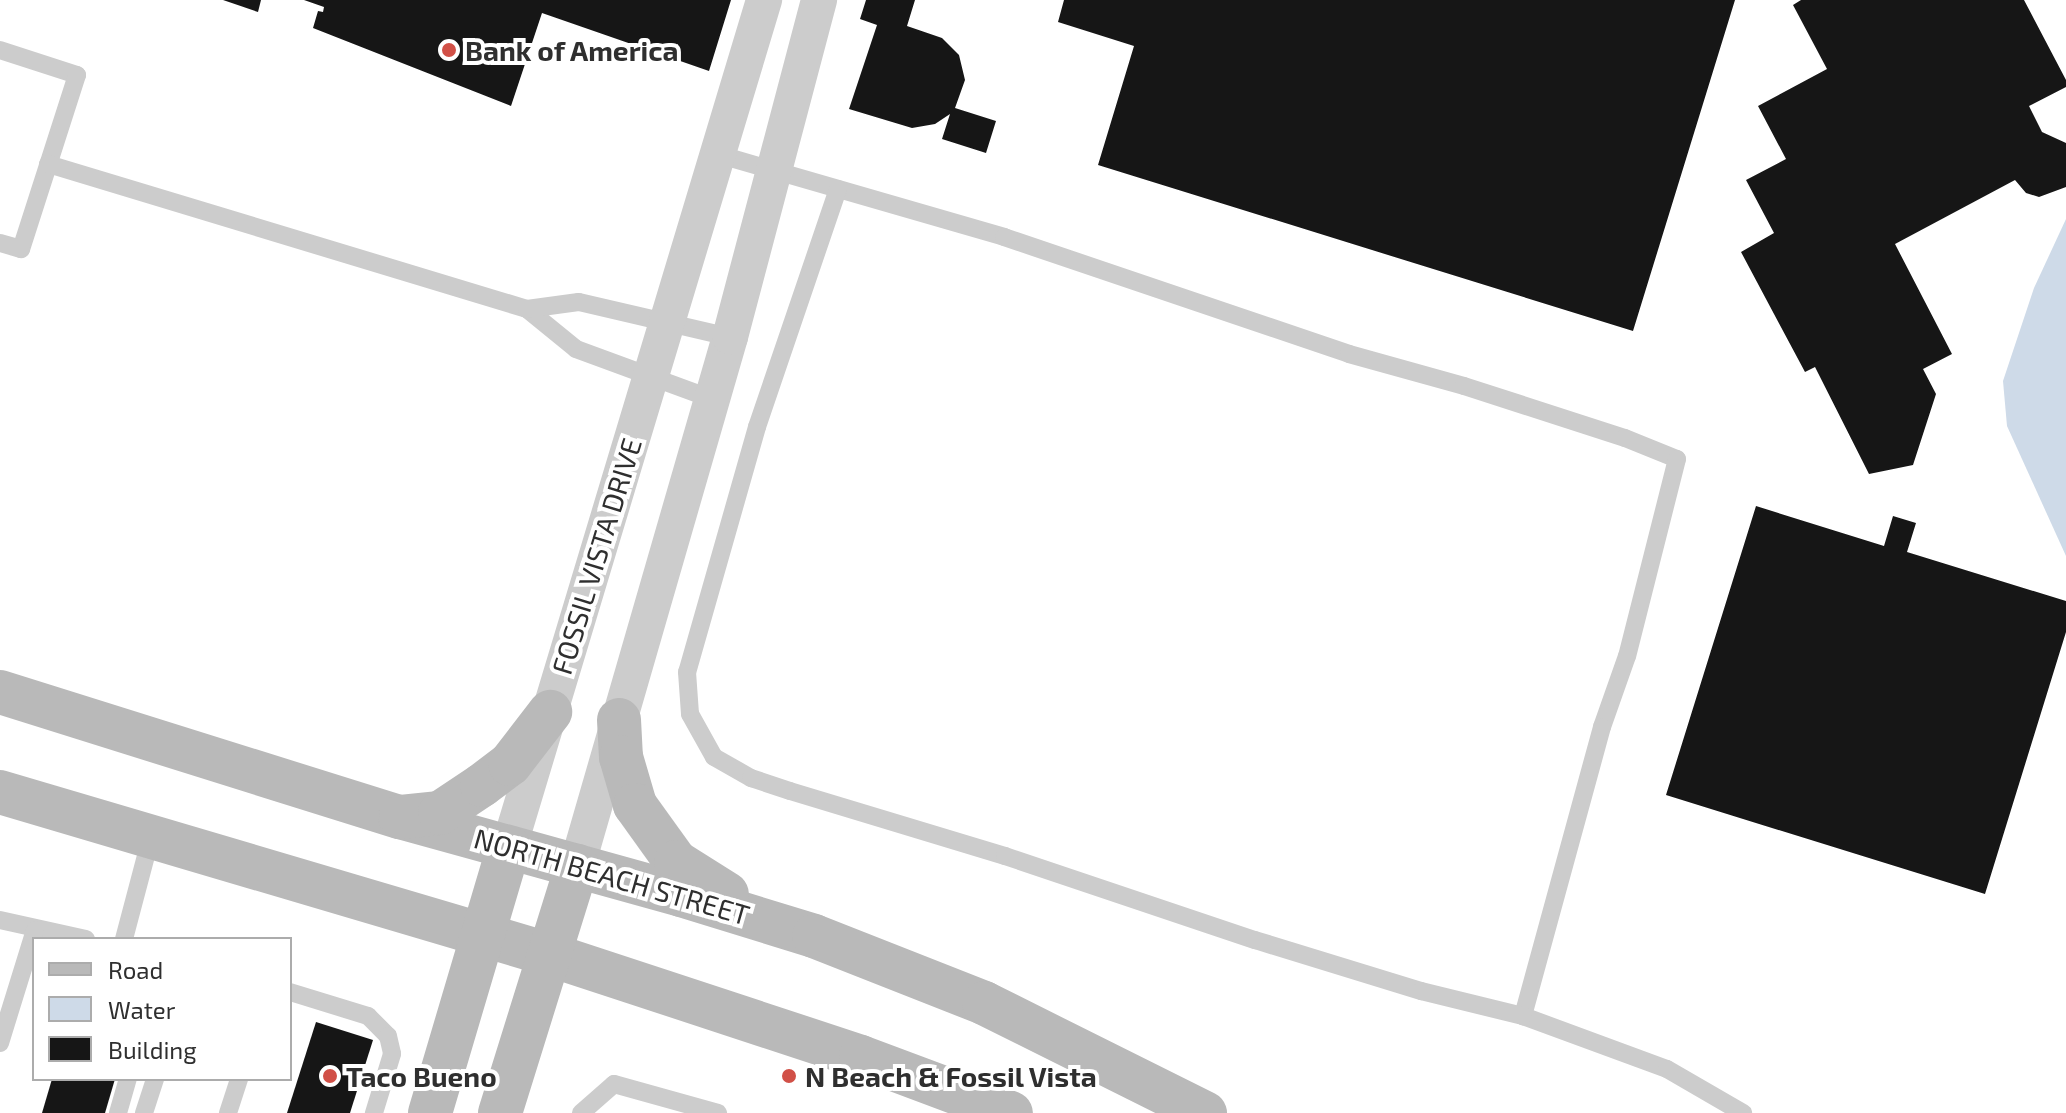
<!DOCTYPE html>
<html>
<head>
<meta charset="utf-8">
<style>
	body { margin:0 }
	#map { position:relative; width:2066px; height:1113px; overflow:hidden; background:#fff; font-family:"Exo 2",sans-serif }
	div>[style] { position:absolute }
	.water>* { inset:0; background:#cedae8 }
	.building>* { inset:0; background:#161616 }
	.lane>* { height:18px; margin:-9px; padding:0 9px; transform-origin:9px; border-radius:9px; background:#ccc }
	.street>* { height:36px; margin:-18px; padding:0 18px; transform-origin:18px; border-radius:18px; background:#ccc }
	.secondary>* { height:44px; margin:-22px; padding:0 22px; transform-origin:22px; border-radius:22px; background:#b9b9b9 }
	.dots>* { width:22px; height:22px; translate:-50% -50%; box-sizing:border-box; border:4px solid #fff; border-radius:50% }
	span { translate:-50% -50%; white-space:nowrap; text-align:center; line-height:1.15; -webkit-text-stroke:8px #fff; paint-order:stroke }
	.poi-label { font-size:28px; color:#2f2f2f; font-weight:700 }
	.left { translate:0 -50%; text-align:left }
	.street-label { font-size:28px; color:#2f2f2f }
	.legend { position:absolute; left:32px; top:937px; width:260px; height:144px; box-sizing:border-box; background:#fff; border:2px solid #acacac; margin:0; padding:10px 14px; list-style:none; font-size:24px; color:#2f2f2f }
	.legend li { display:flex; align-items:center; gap:16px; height:40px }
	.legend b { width:40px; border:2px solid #acacac }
</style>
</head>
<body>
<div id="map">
	<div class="water">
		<i style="clip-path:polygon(2066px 219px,2066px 556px,2007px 426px,2003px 381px,2034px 288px)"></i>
	</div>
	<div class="building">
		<i style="clip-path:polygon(223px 0,261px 0,258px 12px)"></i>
		<i style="clip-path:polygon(304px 0,731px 0,709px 71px,542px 13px,511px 106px,313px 28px,318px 11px,323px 12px,324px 7px)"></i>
		<i style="clip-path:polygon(866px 0,915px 0,907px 26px,942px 38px,959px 55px,965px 80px,955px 108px,996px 121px,986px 153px,942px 139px,950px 114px,935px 124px,912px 128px,849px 109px,877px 25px,860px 19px)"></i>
		<i style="clip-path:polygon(1064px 0,1735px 0,1633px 331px,1098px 165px,1134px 46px,1058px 22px)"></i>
		<i style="clip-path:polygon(1801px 0,2024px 0,2066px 80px,2066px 87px,2029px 106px,2042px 132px,2066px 143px,2066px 187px,2039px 197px,2026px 193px,2015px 180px,1895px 244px,1952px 354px,1923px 369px,1936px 394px,1913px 465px,1869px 474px,1815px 367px,1805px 372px,1741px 252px,1774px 233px,1746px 180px,1786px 159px,1758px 106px,1827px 69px,1793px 5px)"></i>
		<i style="clip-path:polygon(1756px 506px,1884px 546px,1893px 516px,1916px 523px,1907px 552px,2066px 601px,2066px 632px,1985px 894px,1666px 795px)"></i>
		<i style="clip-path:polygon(316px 1022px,373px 1040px,350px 1113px,287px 1113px)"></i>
		<i style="clip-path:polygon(52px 1079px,115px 1079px,105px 1113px,42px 1113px)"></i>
	</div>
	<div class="lane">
		<i style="left:0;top:50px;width:81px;rotate:18deg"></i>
		<i style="left:77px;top:75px;width:183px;rotate:107.8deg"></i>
		<i style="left:21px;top:249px;width:22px;rotate:-164deg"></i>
		<i style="left:717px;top:154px;width:299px;rotate:16.1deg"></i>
		<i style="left:1004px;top:237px;width:364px;rotate:18.7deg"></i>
		<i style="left:1349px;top:354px;width:119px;rotate:15.5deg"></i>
		<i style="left:1464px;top:386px;width:169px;rotate:17.9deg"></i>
		<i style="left:1625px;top:438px;width:56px;rotate:22deg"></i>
		<i style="left:1677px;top:459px;width:203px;rotate:104.2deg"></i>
		<i style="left:1627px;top:656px;width:75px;rotate:109.4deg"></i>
		<i style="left:1602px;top:727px;width:300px;rotate:105.3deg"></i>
		<i style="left:1523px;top:1016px;width:153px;rotate:20.2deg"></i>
		<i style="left:1667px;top:1069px;width:88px;rotate:30.1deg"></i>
		<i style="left:48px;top:164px;width:500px;rotate:16.84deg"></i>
		<i style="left:527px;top:309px;width:63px;rotate:39.2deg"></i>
		<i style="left:576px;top:349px;width:145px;rotate:20.2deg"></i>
		<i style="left:838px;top:189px;width:251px;rotate:108.8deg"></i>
		<i style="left:757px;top:427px;width:255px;rotate:105.9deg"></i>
		<i style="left:687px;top:672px;width:42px;rotate:85.9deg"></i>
		<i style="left:690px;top:714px;width:49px;rotate:60.8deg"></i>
		<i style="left:714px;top:757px;width:43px;rotate:29.6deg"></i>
		<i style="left:751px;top:778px;width:41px;rotate:18.4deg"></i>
		<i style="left:790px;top:791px;width:225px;rotate:16.8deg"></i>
		<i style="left:1005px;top:856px;width:264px;rotate:18.6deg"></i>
		<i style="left:1255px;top:940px;width:174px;rotate:17.1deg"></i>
		<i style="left:1421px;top:991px;width:105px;rotate:13.8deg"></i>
		<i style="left:527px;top:309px;width:52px;rotate:-7.7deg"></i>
		<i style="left:579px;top:302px;width:155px;rotate:13.1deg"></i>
		<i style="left:0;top:920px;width:88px;rotate:12.5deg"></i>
		<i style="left:124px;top:939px;width:106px;rotate:-75.2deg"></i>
		<i style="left:290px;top:992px;width:82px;rotate:17.1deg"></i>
		<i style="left:368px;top:1016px;width:28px;rotate:45deg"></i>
		<i style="left:388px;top:1036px;width:18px;rotate:77deg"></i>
		<i style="left:392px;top:1054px;width:62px;rotate:107deg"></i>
		<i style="left:0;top:1043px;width:118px;rotate:-72.8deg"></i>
		<i style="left:118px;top:1113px;width:35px;rotate:-74deg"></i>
		<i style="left:144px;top:1113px;width:36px;rotate:-72deg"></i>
		<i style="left:228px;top:1113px;width:36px;rotate:-72deg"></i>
		<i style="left:581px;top:1113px;width:44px;rotate:-41.3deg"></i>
		<i style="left:614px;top:1084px;width:108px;rotate:15.6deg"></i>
	</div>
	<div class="street">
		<i style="left:509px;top:847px;width:885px;rotate:-73.24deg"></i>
		<i style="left:577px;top:866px;width:551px;rotate:-73.87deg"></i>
		<i style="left:730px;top:337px;width:349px;rotate:-75.2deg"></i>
	</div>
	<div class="secondary">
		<i style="left:0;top:692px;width:419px;rotate:17.4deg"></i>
		<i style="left:400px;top:817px;width:292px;rotate:15.5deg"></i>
		<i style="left:681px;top:895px;width:139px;rotate:17.1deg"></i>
		<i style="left:814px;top:936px;width:183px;rotate:21.5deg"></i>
		<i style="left:984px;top:1003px;width:247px;rotate:26.5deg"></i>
		<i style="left:619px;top:720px;width:37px;rotate:87deg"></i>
		<i style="left:621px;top:757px;width:50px;rotate:73.7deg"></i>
		<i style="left:635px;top:805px;width:70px;rotate:54.3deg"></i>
		<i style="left:676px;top:862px;width:60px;rotate:32.1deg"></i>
		<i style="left:0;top:792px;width:575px;rotate:16.48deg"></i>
		<i style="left:551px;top:955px;width:326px;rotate:18.2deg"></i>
		<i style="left:861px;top:1057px;width:160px;rotate:20.5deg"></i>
		<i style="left:401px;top:817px;width:39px;rotate:-6deg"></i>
		<i style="left:440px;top:813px;width:50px;rotate:-33.7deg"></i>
		<i style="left:482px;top:785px;width:35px;rotate:-37deg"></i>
		<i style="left:510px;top:764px;width:66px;rotate:-52.4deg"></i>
		<i style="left:430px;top:1113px;width:277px;rotate:-73.5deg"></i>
		<i style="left:500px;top:1113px;width:259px;rotate:-72.7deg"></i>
	</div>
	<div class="dots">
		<i style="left:449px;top:50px;background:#d15047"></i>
		<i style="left:330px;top:1076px;background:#d15047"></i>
		<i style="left:789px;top:1076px;background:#d15047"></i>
	</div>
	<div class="poi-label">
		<span class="left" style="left:465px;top:50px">Bank of America</span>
		<span class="left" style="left:346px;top:1076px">Taco Bueno</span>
		<span class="left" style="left:805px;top:1076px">N Beach &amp; Fossil Vista</span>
	</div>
	<div class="street-label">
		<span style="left:596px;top:556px;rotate:-73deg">FOSSIL VISTA DRIVE</span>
		<span style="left:612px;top:876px;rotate:16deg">NORTH BEACH STREET</span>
	</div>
	<ul class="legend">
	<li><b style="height:10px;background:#b9b9b9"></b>Road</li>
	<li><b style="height:22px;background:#cedae8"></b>Water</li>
	<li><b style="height:22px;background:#161616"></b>Building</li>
	</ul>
</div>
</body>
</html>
